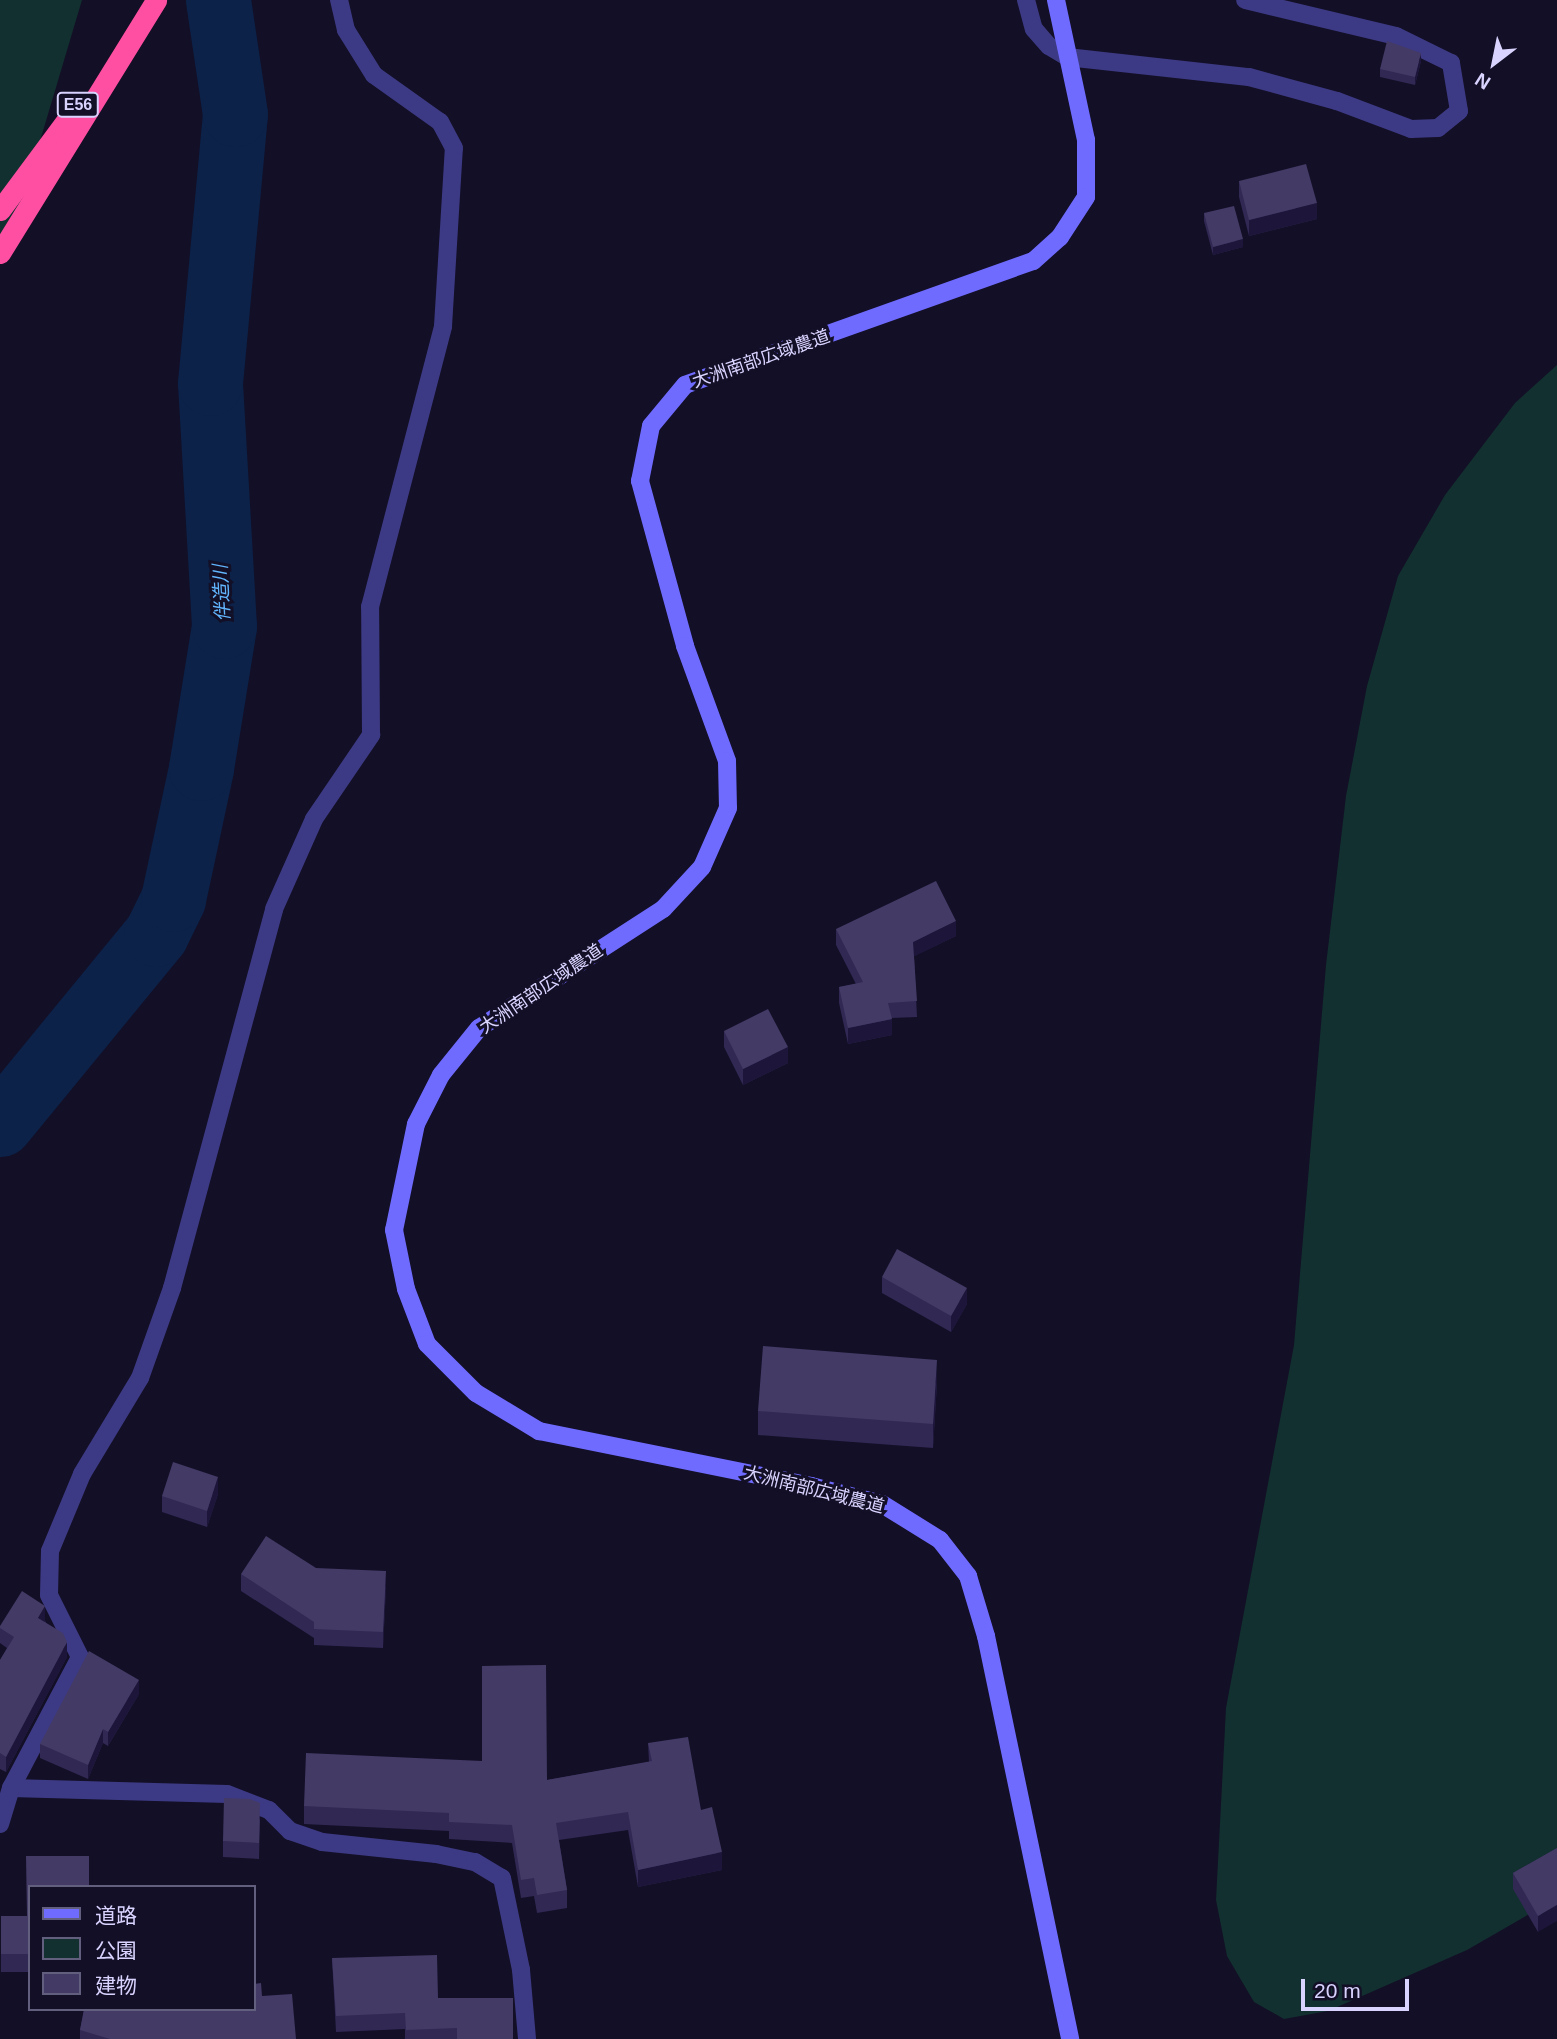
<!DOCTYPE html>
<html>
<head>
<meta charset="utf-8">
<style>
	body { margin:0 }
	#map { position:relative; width:1557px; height:2039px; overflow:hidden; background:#130f26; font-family:Arial,"Noto Sans JP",sans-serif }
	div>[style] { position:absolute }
	.green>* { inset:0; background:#12302f }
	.river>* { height:65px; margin:-32.5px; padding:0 32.5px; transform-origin:32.5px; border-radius:32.5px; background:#0c2248 }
	.street>* { height:18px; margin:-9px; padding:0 9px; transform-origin:9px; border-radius:9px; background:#3d3a85 }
	.secondary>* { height:18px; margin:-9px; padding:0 9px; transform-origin:9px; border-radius:9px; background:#6f6bff }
	.highway>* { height:21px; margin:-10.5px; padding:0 10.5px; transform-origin:10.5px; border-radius:10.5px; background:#ff4fa3 }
	.wall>* { inset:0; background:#312854 }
	.shaded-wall>* { inset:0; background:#1d163a }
	.building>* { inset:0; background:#433a66 }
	span { translate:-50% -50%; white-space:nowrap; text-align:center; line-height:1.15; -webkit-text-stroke:6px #130f26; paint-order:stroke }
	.shield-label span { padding:2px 5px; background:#130f26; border:2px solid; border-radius:5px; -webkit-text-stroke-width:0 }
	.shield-label { font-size:16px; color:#d9d4ff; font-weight:700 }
	.street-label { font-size:18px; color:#d9d4ff }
	.water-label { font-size:19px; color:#62b6ff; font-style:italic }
	.legend { position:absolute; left:28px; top:1885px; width:228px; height:126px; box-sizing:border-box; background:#130f26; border:2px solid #625e7d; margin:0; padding:9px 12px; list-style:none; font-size:21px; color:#d9d4ff }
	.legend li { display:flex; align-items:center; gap:14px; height:35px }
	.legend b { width:35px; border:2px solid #625e7d }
	.north { position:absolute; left:1459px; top:28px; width:70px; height:70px; -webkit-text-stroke:5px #130f26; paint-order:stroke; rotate:212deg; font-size:19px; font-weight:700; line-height:28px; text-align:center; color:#d9d4ff }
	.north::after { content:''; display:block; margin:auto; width:24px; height:32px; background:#d9d4ff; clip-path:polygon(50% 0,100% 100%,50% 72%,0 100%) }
	.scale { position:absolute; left:1301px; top:1979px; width:108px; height:32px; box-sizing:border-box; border:4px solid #d9d4ff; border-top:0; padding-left:9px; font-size:21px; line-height:24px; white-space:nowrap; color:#d9d4ff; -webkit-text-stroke:5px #130f26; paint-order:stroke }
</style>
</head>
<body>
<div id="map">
	<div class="green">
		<i style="clip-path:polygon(0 0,82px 0,29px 178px,0 262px)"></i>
		<i style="clip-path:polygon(1557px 365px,1557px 1898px,1467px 1950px,1328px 2011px,1284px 2019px,1254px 2002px,1227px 1956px,1216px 1900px,1226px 1708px,1294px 1345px,1326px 965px,1346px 796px,1367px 686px,1398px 576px,1445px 495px,1515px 403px)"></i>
	</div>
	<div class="river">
		<i style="left:0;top:1124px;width:246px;rotate:-50.6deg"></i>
		<i style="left:156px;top:934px;width:39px;rotate:-64deg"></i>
		<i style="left:173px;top:899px;width:134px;rotate:-77.9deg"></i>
		<i style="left:201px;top:768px;width:144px;rotate:-80.8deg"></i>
		<i style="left:224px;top:626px;width:243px;rotate:-93.3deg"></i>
		<i style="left:210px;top:383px;width:270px;rotate:-84.7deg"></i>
		<i style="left:235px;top:114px;width:115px;rotate:-98.5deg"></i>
	</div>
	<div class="street">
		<i style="left:1026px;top:0;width:30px;rotate:75deg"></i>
		<i style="left:1034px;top:29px;width:23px;rotate:49deg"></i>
		<i style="left:1049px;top:46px;width:21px;rotate:31deg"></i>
		<i style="left:1067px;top:57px;width:183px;rotate:6.3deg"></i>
		<i style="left:1249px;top:77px;width:91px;rotate:15.3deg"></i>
		<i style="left:1337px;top:101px;width:79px;rotate:20.7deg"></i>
		<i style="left:1411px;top:129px;width:27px;rotate:-2deg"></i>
		<i style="left:1438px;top:128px;width:27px;rotate:-39deg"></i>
		<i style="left:1459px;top:111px;width:49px;rotate:-99.5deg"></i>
		<i style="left:1451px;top:63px;width:61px;rotate:-153.9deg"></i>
		<i style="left:1396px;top:36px;width:155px;rotate:-166.6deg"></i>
		<i style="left:11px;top:1788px;width:216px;rotate:1.6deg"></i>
		<i style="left:227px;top:1794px;width:45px;rotate:20.9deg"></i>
		<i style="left:269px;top:1810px;width:30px;rotate:45deg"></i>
		<i style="left:290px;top:1831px;width:34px;rotate:19deg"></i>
		<i style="left:322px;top:1842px;width:115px;rotate:6deg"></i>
		<i style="left:436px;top:1854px;width:40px;rotate:12deg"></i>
		<i style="left:475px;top:1862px;width:31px;rotate:31deg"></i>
		<i style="left:502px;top:1878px;width:94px;rotate:78.3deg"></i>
		<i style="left:521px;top:1970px;width:69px;rotate:85deg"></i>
		<i style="left:0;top:1824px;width:38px;rotate:-73deg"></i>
		<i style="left:11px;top:1788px;width:148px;rotate:-62.2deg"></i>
		<i style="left:80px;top:1657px;width:69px;rotate:-116.6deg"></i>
		<i style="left:49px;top:1595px;width:44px;rotate:-88.7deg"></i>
		<i style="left:50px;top:1551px;width:83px;rotate:-67.4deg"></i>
		<i style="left:82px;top:1474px;width:112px;rotate:-58.9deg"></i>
		<i style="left:140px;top:1378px;width:96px;rotate:-70.4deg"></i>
		<i style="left:172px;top:1288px;width:392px;rotate:-74.9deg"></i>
		<i style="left:274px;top:909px;width:98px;rotate:-66deg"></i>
		<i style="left:314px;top:819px;width:102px;rotate:-55.8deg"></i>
		<i style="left:371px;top:735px;width:128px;rotate:-90.4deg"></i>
		<i style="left:370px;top:607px;width:290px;rotate:-75.4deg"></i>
		<i style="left:443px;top:326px;width:178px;rotate:-86.5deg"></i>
		<i style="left:454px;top:148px;width:30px;rotate:-118deg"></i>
		<i style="left:440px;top:122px;width:81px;rotate:-144.5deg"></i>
		<i style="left:374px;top:75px;width:53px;rotate:-121.9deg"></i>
		<i style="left:346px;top:30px;width:31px;rotate:-103deg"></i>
	</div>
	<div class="secondary">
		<i style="left:1056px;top:0;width:143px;rotate:77.9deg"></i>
		<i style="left:1086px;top:140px;width:57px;rotate:90deg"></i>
		<i style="left:1086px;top:197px;width:48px;rotate:123deg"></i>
		<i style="left:1060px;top:237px;width:36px;rotate:138deg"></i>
		<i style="left:1033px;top:261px;width:369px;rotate:160.4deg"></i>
		<i style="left:685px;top:385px;width:53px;rotate:129.7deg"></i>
		<i style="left:651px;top:426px;width:56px;rotate:101.3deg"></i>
		<i style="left:640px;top:481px;width:171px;rotate:74.7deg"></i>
		<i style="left:685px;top:646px;width:122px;rotate:69.9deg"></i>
		<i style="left:727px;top:761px;width:47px;rotate:88.8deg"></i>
		<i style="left:728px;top:808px;width:64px;rotate:113.8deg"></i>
		<i style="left:702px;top:867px;width:57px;rotate:132.9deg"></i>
		<i style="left:663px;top:909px;width:219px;rotate:147.1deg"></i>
		<i style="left:479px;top:1028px;width:60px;rotate:129deg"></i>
		<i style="left:441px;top:1075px;width:55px;rotate:117deg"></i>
		<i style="left:416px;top:1124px;width:108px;rotate:101.7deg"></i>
		<i style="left:394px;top:1230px;width:60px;rotate:78.5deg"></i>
		<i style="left:406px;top:1289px;width:59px;rotate:69.1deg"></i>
		<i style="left:427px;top:1344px;width:69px;rotate:45deg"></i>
		<i style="left:476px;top:1393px;width:74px;rotate:31.1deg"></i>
		<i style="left:539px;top:1431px;width:278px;rotate:11.4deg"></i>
		<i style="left:811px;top:1486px;width:73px;rotate:14.2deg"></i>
		<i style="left:882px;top:1504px;width:68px;rotate:31.8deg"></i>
		<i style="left:940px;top:1540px;width:46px;rotate:52.1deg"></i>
		<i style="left:968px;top:1576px;width:63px;rotate:73.3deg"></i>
		<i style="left:986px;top:1636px;width:412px;rotate:78.2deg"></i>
	</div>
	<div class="highway">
		<i style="left:0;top:210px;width:121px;rotate:-53.4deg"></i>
		<i style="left:0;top:253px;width:297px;rotate:-58.3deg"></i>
	</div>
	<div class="wall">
		<i style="clip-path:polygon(1421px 61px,1415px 85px,1380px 77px,1380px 69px)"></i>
		<i style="clip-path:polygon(1239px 181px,1317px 219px,1249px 236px,1239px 197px)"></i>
		<i style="clip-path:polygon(1204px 213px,1243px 247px,1213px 255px,1204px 221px)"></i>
		<i style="clip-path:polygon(836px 929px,956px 936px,914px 956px,917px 1017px,891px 1018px,892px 1035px,848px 1044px,839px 1003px,839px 987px,856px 984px,836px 945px)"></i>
		<i style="clip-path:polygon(724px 1031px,788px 1063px,743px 1085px,724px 1047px)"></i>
		<i style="clip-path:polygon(882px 1277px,967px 1304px,951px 1332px,882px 1293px)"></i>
		<i style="clip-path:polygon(937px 1383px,933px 1448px,758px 1435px,758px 1411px)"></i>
		<i style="clip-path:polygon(218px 1494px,207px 1527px,162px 1512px,162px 1496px)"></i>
		<i style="clip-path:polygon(241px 1574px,386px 1587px,383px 1648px,314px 1645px,314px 1638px,241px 1591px)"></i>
		<i style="clip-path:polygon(45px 1621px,67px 1657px,6px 1772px,0 1769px,0 1660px,7px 1648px,0 1643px,0 1626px)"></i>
		<i style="clip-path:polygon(139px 1694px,108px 1746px,103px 1743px,88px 1779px,40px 1758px,40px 1744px)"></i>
		<i style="clip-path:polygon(648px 1743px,701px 1810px,722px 1870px,638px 1887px,628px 1830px,559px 1840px,567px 1890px,567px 1908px,537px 1913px,534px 1896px,521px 1898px,512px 1843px,449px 1839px,449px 1831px,304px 1824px,304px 1806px,547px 1780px,649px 1762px)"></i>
		<i style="clip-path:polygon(260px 1819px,259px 1859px,223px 1857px,223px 1841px)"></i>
		<i style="clip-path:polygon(1557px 1848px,1538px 1932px,1513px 1889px,1513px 1873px)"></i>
		<i style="clip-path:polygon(30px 1887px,30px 1972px,1px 1972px,1px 1916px,27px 1916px)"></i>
		<i style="clip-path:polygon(332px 1958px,438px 1998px,513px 2039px,405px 2039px,405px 2029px,336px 2032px)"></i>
		<i style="clip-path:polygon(262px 1996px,296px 2039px,80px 2039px,80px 2030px,84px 2011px,62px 2011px,62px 2009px,254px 2009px)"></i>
	</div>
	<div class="shaded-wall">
		<i style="clip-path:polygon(1421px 53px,1421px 61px,1415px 85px,1415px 77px)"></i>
		<i style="clip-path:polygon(1317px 203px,1317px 219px,1249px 236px,1249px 220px)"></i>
		<i style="clip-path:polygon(1243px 239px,1243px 247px,1213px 255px,1213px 247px)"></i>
		<i style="clip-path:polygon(956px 921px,956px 936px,913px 957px,913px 942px)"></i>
		<i style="clip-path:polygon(892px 1019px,892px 1035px,848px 1044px,848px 1028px)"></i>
		<i style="clip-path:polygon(788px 1047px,788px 1063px,743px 1085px,743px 1069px)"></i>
		<i style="clip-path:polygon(967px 1288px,967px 1304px,951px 1332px,951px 1316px)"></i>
		<i style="clip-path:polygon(937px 1360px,937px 1383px,933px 1448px,933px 1424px)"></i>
		<i style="clip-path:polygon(218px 1477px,218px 1494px,207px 1527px,207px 1511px)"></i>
		<i style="clip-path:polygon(386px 1571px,386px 1587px,383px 1648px,383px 1632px)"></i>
		<i style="clip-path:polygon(45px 1606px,45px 1621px,38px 1633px,38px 1618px)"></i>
		<i style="clip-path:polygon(67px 1642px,67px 1657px,6px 1772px,6px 1757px)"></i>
		<i style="clip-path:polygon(139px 1680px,139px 1694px,108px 1746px,108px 1732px)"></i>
		<i style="clip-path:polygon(103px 1729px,103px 1743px,88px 1779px,88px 1765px)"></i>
		<i style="clip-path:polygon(722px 1852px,722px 1870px,638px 1887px,638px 1870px)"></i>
		<i style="clip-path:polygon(1557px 1905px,1557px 1921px,1538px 1932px,1538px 1916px)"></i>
	</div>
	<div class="building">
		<i style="clip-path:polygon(1387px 41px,1421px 53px,1415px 77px,1380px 69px)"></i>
		<i style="clip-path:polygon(1306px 164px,1317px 203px,1249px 220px,1239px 181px)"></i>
		<i style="clip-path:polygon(1234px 206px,1243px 239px,1213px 247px,1204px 213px)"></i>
		<i style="clip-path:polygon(936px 881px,956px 921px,913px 942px,917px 1001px,888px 1003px,892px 1019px,848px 1028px,839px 987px,863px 982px,836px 929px)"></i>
		<i style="clip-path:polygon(768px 1009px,788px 1047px,743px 1069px,724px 1031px)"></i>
		<i style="clip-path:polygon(897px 1249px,967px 1288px,951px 1316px,882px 1277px)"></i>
		<i style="clip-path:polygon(763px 1346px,937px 1360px,933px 1424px,758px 1411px)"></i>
		<i style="clip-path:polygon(173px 1462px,218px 1477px,207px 1511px,162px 1496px)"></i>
		<i style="clip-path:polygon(266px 1536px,316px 1568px,386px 1571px,383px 1632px,314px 1629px,314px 1622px,241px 1574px)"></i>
		<i style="clip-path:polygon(22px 1591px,45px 1606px,38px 1618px,63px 1633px,67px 1642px,6px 1757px,0 1753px,0 1660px,14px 1637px,0 1628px,0 1626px)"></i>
		<i style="clip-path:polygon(89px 1651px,139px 1680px,108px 1732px,103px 1729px,88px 1765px,40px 1744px)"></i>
		<i style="clip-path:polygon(546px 1665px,547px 1780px,652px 1761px,648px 1743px,688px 1737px,701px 1810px,712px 1807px,722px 1852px,638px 1870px,628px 1812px,556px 1823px,567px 1890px,537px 1895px,534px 1878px,521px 1880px,512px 1825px,449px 1822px,449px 1813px,304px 1806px,306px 1753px,482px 1761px,482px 1666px)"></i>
		<i style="clip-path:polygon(224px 1798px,250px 1799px,260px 1803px,259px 1843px,223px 1841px)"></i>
		<i style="clip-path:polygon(1557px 1848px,1557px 1905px,1538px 1916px,1513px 1873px)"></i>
		<i style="clip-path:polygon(26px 1856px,89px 1856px,89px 1887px,30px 1887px,30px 1954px,1px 1954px,1px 1916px,27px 1916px)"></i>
		<i style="clip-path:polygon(437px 1955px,438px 1998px,513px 1998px,513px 2039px,457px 2039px,457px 2028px,406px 2030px,405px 2013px,336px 2016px,332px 1958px)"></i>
		<i style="clip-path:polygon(261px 1983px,262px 1996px,292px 1994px,296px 2039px,110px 2039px,80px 2030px,84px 2009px,254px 2009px,254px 1984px)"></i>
	</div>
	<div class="shield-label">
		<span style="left:78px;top:105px">E56</span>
	</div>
	<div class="street-label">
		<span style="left:761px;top:359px;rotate:-19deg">大洲南部広域農道</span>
		<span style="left:541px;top:989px;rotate:-34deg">大洲南部広域農道</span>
		<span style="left:814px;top:1490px;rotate:14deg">大洲南部広域農道</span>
	</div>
	<div class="water-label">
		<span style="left:222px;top:593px;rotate:-93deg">伴造川</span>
	</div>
	<ul class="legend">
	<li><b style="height:9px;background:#6f6bff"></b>道路</li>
	<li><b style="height:19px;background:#12302f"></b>公園</li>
	<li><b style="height:19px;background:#433a66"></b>建物</li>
	</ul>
	<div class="north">N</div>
	<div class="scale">20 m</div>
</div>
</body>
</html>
